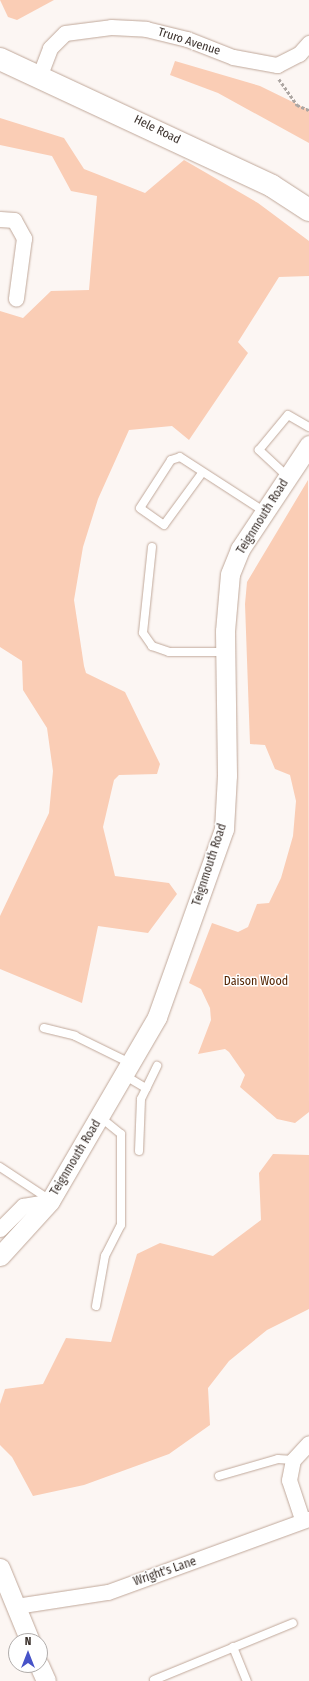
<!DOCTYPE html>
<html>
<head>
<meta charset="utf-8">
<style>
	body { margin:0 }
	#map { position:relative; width:309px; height:1681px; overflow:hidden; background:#fcf6f3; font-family:"Fira Sans Condensed",sans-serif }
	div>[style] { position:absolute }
	.green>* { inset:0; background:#facdb5 }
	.path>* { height:2.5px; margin-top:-1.25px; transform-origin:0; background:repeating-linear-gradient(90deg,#ada6a2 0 3px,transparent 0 5px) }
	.roads { filter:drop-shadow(0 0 1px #c0a89a) drop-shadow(0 0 1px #c0a89a) }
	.service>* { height:8px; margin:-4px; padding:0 4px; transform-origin:4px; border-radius:4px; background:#fff }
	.minor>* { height:15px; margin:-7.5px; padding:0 7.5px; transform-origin:7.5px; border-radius:7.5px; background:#fff }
	.tertiary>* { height:19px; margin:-9.5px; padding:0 9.5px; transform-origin:9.5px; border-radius:9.5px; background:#fff }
	.secondary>* { height:22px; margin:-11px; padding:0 11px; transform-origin:11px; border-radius:11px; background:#fff }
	span { translate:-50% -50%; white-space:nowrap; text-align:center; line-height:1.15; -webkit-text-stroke:3px #fff; paint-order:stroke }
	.street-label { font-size:12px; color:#3a302b }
	.park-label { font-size:12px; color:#532301 }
	.north { position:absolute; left:8px; top:1633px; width:40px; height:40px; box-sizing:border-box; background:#fff; border:1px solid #b0acaa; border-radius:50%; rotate:0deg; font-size:11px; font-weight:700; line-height:16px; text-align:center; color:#3a302b }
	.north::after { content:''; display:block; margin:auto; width:14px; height:18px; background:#4753c8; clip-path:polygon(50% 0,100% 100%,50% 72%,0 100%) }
</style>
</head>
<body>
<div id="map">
	<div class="green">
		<i style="clip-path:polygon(0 0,54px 0,17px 20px,8px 17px)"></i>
		<i style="clip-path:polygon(175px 61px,260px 86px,309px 110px,309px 143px,218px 93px,170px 75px)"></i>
		<i style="clip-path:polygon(0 118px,64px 138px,84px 169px,145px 193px,184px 160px,258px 203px,309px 241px,309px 276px,279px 277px,238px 342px,248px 353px,189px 440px,172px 426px,129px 430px,98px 499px,83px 547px,74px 600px,84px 666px,86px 673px,125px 692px,160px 764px,157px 774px,119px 775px,114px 780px,103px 827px,115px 876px,169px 883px,177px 894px,148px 933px,98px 926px,82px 1003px,0 969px,0 916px,49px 813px,53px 771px,47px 728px,23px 690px,22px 661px,0 647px,0 311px,23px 318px,51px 291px,89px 290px,97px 196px,71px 191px,52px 156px,0 145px)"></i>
		<i style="clip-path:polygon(308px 480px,309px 1112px,295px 1123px,277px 1119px,240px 1087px,245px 1075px,229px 1052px,225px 1049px,198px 1054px,211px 1020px,210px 1008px,201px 989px,189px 983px,212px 923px,238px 932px,248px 927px,257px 904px,269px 903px,281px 878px,293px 836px,296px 801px,290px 775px,275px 769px,265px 745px,250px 744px,245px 604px,247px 582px)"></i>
		<i style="clip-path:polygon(273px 1154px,309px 1155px,309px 1309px,267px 1330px,229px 1361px,208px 1388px,210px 1425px,169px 1454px,84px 1485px,33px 1496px,12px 1457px,0 1445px,0 1404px,5px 1389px,43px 1384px,66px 1338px,111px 1342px,137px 1254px,160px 1243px,213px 1256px,261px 1220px,259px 1173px)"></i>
	</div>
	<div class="path">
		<i style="left:279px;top:79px;width:32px;rotate:55deg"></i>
		<i style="left:297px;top:105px;width:13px;rotate:23deg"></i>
	</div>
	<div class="roads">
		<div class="service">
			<i style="left:202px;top:473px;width:64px;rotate:126.2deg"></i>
			<i style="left:164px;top:525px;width:29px;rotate:-145deg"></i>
			<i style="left:140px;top:508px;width:57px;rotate:-57.1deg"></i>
			<i style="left:171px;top:460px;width:9px;rotate:-18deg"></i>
			<i style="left:180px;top:457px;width:101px;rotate:32.9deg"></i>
			<i style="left:288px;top:477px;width:40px;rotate:-137deg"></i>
			<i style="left:259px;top:450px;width:45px;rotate:-50.4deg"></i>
			<i style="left:288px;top:415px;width:24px;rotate:30deg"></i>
			<i style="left:152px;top:547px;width:86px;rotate:96deg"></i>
			<i style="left:143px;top:633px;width:16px;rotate:55deg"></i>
			<i style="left:152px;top:646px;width:18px;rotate:19deg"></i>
			<i style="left:169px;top:652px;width:55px"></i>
			<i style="left:44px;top:1028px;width:32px;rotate:14deg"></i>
			<i style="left:75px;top:1036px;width:61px;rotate:26.1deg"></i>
			<i style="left:124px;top:1075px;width:26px;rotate:31deg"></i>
			<i style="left:139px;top:1151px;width:52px;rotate:-87.8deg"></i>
			<i style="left:141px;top:1099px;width:37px;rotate:-64deg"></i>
			<i style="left:0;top:1167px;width:60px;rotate:33.4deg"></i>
			<i style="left:96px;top:1306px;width:51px;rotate:-79.8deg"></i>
			<i style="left:105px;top:1256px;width:35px;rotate:-63deg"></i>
			<i style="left:121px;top:1225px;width:91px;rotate:-90deg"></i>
			<i style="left:121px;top:1134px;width:27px;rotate:-141deg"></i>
			<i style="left:219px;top:1476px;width:61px;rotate:-16.1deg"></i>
			<i style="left:278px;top:1459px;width:15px;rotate:4deg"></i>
			<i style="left:233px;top:1647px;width:37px;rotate:68deg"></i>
			<i style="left:154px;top:1680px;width:150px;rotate:-22.3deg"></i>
		</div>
		<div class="minor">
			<i style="left:39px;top:77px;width:31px;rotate:-69deg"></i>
			<i style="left:50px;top:48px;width:21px;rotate:-45deg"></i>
			<i style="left:65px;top:33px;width:46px;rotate:-7.4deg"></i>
			<i style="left:111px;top:27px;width:35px;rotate:3deg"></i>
			<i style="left:146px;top:29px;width:42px;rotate:13.7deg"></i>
			<i style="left:187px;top:39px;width:49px;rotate:21.4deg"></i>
			<i style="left:233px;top:57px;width:45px;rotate:10.3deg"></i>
			<i style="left:277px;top:65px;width:25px;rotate:-27deg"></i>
			<i style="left:299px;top:54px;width:15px;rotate:-48deg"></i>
			<i style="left:0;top:219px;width:14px;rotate:4deg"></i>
			<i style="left:14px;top:220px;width:21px;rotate:61deg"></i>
			<i style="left:24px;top:238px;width:61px;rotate:97.6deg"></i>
			<i style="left:0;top:1229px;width:33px;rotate:-45deg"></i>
			<i style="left:23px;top:1206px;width:27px;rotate:-10deg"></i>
			<i style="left:302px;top:1519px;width:41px;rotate:-108.4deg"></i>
			<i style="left:289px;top:1480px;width:20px;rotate:-79deg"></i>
			<i style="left:293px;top:1460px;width:23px;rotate:-47deg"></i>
			<i style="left:16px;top:1606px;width:93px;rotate:-8.7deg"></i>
			<i style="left:108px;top:1592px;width:214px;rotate:-20deg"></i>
		</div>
		<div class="tertiary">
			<i style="left:0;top:1256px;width:74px;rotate:-47.7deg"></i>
			<i style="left:50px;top:1201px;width:213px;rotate:-59.8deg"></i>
			<i style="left:157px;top:1017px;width:200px;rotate:-70.4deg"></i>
			<i style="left:224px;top:829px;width:54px;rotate:-86.8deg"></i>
			<i style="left:227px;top:775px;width:144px;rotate:-90.8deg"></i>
			<i style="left:225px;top:631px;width:57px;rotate:-85deg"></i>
			<i style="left:230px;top:574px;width:27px;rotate:-68deg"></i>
			<i style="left:240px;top:549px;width:125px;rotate:-56.4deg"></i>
			<i style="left:0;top:1568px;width:79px;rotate:67.7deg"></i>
			<i style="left:39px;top:1665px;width:17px;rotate:66deg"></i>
		</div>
		<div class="secondary">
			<i style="left:0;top:59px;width:300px;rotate:25deg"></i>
			<i style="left:272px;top:186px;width:44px;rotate:33deg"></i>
		</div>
	</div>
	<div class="street-label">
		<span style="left:189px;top:42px;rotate:18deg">Truro Avenue</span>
		<span style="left:157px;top:130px;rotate:26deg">Hele Road</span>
		<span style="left:263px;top:517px;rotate:-58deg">Teignmouth Road</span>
		<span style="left:210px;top:865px;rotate:-72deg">Teignmouth Road</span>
		<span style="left:76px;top:1158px;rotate:-59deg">Teignmouth Road</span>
		<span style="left:165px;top:1572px;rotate:-19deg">Wright's Lane</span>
	</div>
	<div class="park-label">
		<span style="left:256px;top:982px">Daison Wood</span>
	</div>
	<div class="north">N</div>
</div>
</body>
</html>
